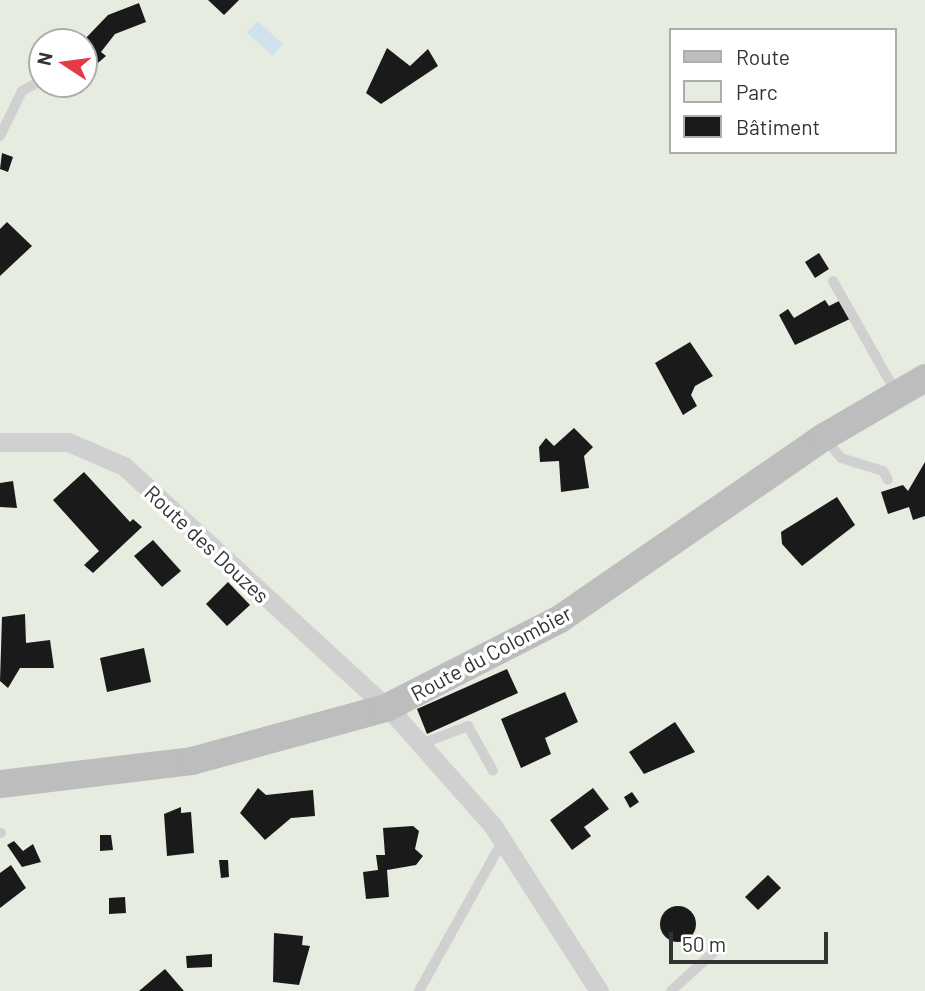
<!DOCTYPE html>
<html>
<head>
<meta charset="utf-8">
<style>
	body { margin:0 }
	#map { position:relative; width:925px; height:991px; overflow:hidden; background:#fff; font-family:Barlow,sans-serif }
	div>[style] { position:absolute }
	.green>* { inset:0; background:#e6ecdf }
	.water>* { inset:0; background:#cfe2ee }
	.building>* { inset:0; background:#1a1a1a }
	.round { border-radius:50% }
	.lane>* { height:10px; margin:-5px; padding:0 5px; transform-origin:5px; border-radius:5px; background:#d0d0d0 }
	.street>* { height:19px; margin:-9.5px; padding:0 9.5px; transform-origin:9.5px; border-radius:9.5px; background:#d0d0d0 }
	.secondary>* { height:28px; margin:-14px; padding:0 14px; transform-origin:14px; border-radius:14px; background:#bdbdbd }
	span { translate:-50% -50%; white-space:nowrap; text-align:center; line-height:1.15; -webkit-text-stroke:7px #fff; paint-order:stroke }
	.street-label { font-size:21px; color:#333 }
	.legend { position:absolute; left:669px; top:28px; width:228px; height:126px; box-sizing:border-box; background:#fff; border:2px solid #adadad; margin:0; padding:9px 12px; list-style:none; font-size:21px; color:#333 }
	.legend li { display:flex; align-items:center; gap:14px; height:35px }
	.legend b { width:35px; border:2px solid #adadad }
	.north { position:absolute; left:28px; top:28px; width:70px; height:70px; box-sizing:border-box; background:#fff; border:2px solid #adadad; border-radius:50%; rotate:283deg; font-size:19px; font-weight:700; line-height:28px; text-align:center; color:#333 }
	.north::after { content:''; display:block; margin:auto; width:24px; height:32px; background:#e63946; clip-path:polygon(50% 0,100% 100%,50% 72%,0 100%) }
	.scale { position:absolute; left:669px; top:932px; width:159px; height:32px; box-sizing:border-box; border:4px solid #333; border-top:0; padding-left:9px; font-size:21px; line-height:24px; white-space:nowrap; color:#333; -webkit-text-stroke:5px #fff; paint-order:stroke }
</style>
</head>
<body>
<div id="map">
	<div class="green">
		<i style="clip-path:polygon(evenodd,0 0,925px 0,925px 991px,0 991px,0 0,671px 30px,895px 30px,895px 152px,671px 152px,671px 30px,0 0,42px 42px,84px 42px,84px 84px,42px 84px,42px 42px)"></i>
	</div>
	<div class="water">
		<i style="clip-path:polygon(257px 21px,283px 44px,273px 56px,247px 33px)"></i>
	</div>
	<div class="building">
		<i style="clip-path:polygon(208px 0,239px 0,224px 15px)"></i>
		<i style="clip-path:polygon(139px 3px,146px 22px,115px 34px,101px 52px,106px 56px,84px 75px,84px 40px,108px 15px)"></i>
		<i style="clip-path:polygon(387px 48px,410px 66px,428px 49px,438px 66px,381px 104px,366px 93px)"></i>
		<i style="clip-path:polygon(2px 153px,13px 157px,8px 172px,0 169px)"></i>
		<i style="clip-path:polygon(7px 222px,32px 246px,0 276px,0 229px)"></i>
		<i style="clip-path:polygon(819px 253px,829px 269px,815px 278px,805px 262px)"></i>
		<i style="clip-path:polygon(825px 300px,829px 306px,841px 300px,852px 318px,795px 345px,779px 315px,788px 309px,794px 318px)"></i>
		<i style="clip-path:polygon(690px 342px,713px 376px,695px 386px,691px 395px,697px 406px,683px 415px,655px 363px)"></i>
		<i style="clip-path:polygon(574px 428px,593px 447px,584px 456px,589px 488px,561px 492px,559px 461px,540px 462px,539px 447px,546px 438px,554px 446px)"></i>
		<i style="clip-path:polygon(925px 462px,925px 516px,913px 520px,909px 507px,888px 514px,881px 492px,903px 485px,908px 491px)"></i>
		<i style="clip-path:polygon(84px 472px,130px 522px,133px 519px,142px 527px,93px 573px,84px 565px,99px 551px,53px 500px)"></i>
		<i style="clip-path:polygon(13px 481px,17px 508px,0 507px,0 483px)"></i>
		<i style="clip-path:polygon(837px 497px,855px 525px,802px 566px,782px 544px,781px 532px)"></i>
		<i style="clip-path:polygon(153px 540px,181px 571px,162px 587px,134px 556px)"></i>
		<i style="clip-path:polygon(228px 582px,250px 605px,227px 626px,206px 604px)"></i>
		<i style="clip-path:polygon(25px 614px,26px 643px,50px 640px,54px 668px,20px 668px,8px 688px,0 681px,2px 617px)"></i>
		<i style="clip-path:polygon(144px 648px,151px 682px,107px 692px,100px 658px)"></i>
		<i style="clip-path:polygon(507px 669px,518px 693px,427px 734px,417px 709px)"></i>
		<i style="clip-path:polygon(565px 692px,578px 722px,545px 738px,551px 754px,521px 768px,501px 719px)"></i>
		<i style="clip-path:polygon(675px 722px,695px 752px,644px 774px,629px 752px)"></i>
		<i style="clip-path:polygon(258px 788px,266px 795px,313px 790px,315px 816px,291px 818px,265px 840px,240px 813px)"></i>
		<i style="clip-path:polygon(593px 788px,609px 809px,584px 827px,591px 836px,572px 850px,550px 820px)"></i>
		<i style="clip-path:polygon(632px 792px,639px 802px,630px 808px,624px 797px)"></i>
		<i style="clip-path:polygon(181px 807px,181px 813px,191px 812px,194px 853px,167px 856px,164px 814px)"></i>
		<i style="clip-path:polygon(413px 826px,419px 831px,415px 849px,423px 856px,416px 865px,387px 870px,389px 897px,366px 899px,363px 872px,378px 870px,376px 855px,385px 855px,383px 828px)"></i>
		<i style="clip-path:polygon(100px 835px,111px 835px,113px 850px,100px 851px)"></i>
		<i style="clip-path:polygon(14px 841px,23px 851px,33px 844px,41px 862px,22px 867px,7px 845px)"></i>
		<i style="clip-path:polygon(219px 860px,228px 860px,229px 877px,221px 878px)"></i>
		<i style="clip-path:polygon(11px 865px,26px 888px,0 908px,0 873px)"></i>
		<i style="clip-path:polygon(768px 875px,781px 888px,758px 910px,745px 897px)"></i>
		<i style="clip-path:polygon(125px 897px,126px 913px,109px 914px,109px 898px)"></i>
		<i class="round" style="left:660px;top:906px;width:36px;height:36px"></i>
		<i style="clip-path:polygon(274px 933px,303px 936px,302px 945px,310px 946px,299px 985px,273px 982px)"></i>
		<i style="clip-path:polygon(212px 954px,212px 967px,187px 968px,186px 956px)"></i>
		<i style="clip-path:polygon(165px 969px,184px 991px,139px 991px)"></i>
	</div>
	<div class="lane">
		<i style="left:0;top:136px;width:50px;rotate:-63.9deg"></i>
		<i style="left:22px;top:91px;width:23px;rotate:-29deg"></i>
		<i style="left:833px;top:281px;width:130px;rotate:60.5deg"></i>
		<i style="left:826px;top:440px;width:23px;rotate:50deg"></i>
		<i style="left:841px;top:458px;width:44px;rotate:17.2deg"></i>
		<i style="left:883px;top:471px;width:10px;rotate:61deg"></i>
		<i style="left:421px;top:744px;width:50px;rotate:-21deg"></i>
		<i style="left:468px;top:726px;width:51px;rotate:60.9deg"></i>
		<i style="left:0;top:833px;width:1px"></i>
		<i style="left:419px;top:991px;width:171px;rotate:-60.9deg"></i>
		<i style="left:671px;top:991px;width:61px;rotate:-42.3deg"></i>
	</div>
	<div class="street">
		<i style="left:0;top:442px;width:68px"></i>
		<i style="left:68px;top:442px;width:61px;rotate:23.2deg"></i>
		<i style="left:124px;top:466px;width:367px;rotate:42.6deg"></i>
		<i style="left:394px;top:714px;width:149px;rotate:48.5deg"></i>
		<i style="left:493px;top:826px;width:196px;rotate:57.3deg"></i>
	</div>
	<div class="secondary">
		<i style="left:0;top:784px;width:193px;rotate:-6.8deg"></i>
		<i style="left:192px;top:761px;width:201px;rotate:-15.3deg"></i>
		<i style="left:386px;top:708px;width:195px;rotate:-27.1deg"></i>
		<i style="left:560px;top:619px;width:321px;rotate:-34.6deg"></i>
		<i style="left:824px;top:437px;width:117px;rotate:-30.3deg"></i>
	</div>
	<div class="street-label">
		<span style="left:207px;top:544px;rotate:43deg">Route des Douzes</span>
		<span style="left:491px;top:653px;rotate:-28deg">Route du Colombier</span>
	</div>
	<ul class="legend">
	<li><b style="height:9px;background:#bdbdbd"></b>Route</li>
	<li><b style="height:19px;background:#e6ecdf"></b>Parc</li>
	<li><b style="height:19px;background:#1a1a1a"></b>Bâtiment</li>
	</ul>
	<div class="north">N</div>
	<div class="scale">50 m</div>
</div>
</body>
</html>
